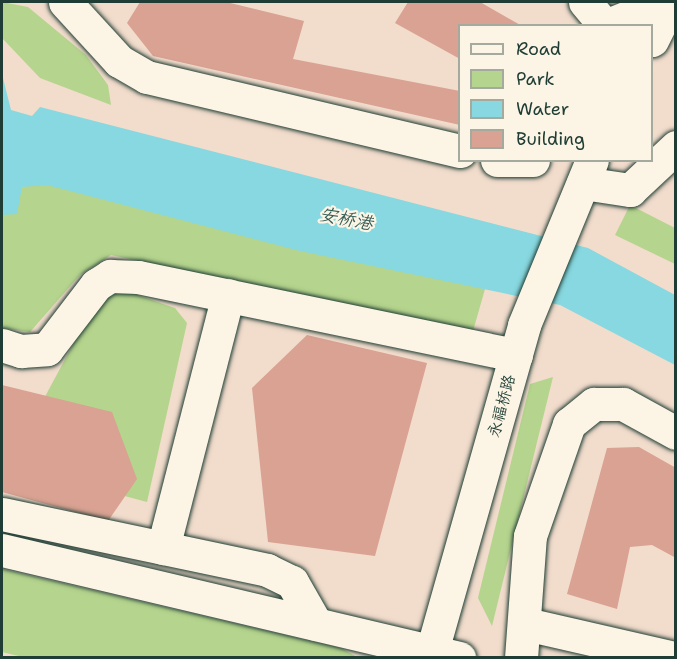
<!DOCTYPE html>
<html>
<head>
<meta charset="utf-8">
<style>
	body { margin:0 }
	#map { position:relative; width:677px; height:659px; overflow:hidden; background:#f2dccc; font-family:"Shantell Sans","LXGW WenKai TC",sans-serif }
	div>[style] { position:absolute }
	.green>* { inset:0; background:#b5d48d }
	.water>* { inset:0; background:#87d8e0 }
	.building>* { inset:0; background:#d9a292 }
	.roads { filter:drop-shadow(0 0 2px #1f3d34) drop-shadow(0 0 2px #1f3d34) }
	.minor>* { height:33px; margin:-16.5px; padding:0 16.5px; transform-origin:16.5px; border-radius:16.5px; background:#fcf5e5 }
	span { translate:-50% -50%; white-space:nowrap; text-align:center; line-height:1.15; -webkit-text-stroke:4.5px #fcf5e5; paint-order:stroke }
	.street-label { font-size:16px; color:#1f3d34 }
	.water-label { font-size:18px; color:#345c56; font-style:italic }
	.frame { position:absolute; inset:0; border:3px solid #1f3d34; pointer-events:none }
	.legend { position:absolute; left:458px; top:24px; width:195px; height:138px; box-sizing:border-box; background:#fcf5e5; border:2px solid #a4ab9e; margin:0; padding:8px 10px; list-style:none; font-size:18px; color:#1f3d34 }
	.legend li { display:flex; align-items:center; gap:12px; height:30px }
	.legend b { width:30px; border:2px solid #a4ab9e }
</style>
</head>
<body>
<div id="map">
	<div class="green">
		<i style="clip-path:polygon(2px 2px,28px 7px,86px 55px,108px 85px,111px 105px,40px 78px,2px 38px)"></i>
		<i style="clip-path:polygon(43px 182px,485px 289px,473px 331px,111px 255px,80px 275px,30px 332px,2px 328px,2px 203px,22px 187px)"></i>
		<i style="clip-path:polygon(630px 205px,675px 228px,675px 264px,615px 235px)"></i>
		<i style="clip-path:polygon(120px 289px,175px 308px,187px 323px,147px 502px,20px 468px,33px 419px,99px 296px)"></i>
		<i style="clip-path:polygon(553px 377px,492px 626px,478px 598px,530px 384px)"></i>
		<i style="clip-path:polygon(2px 569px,341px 648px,357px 657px,27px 658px,2px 652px)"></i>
	</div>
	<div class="water">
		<i style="clip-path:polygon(2px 74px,11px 110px,32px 116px,40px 107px,588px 248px,675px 295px,675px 365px,560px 305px,300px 251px,47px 185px,22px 187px,17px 214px,2px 215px)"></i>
	</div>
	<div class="building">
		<i style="clip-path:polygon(140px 2px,226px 2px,304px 21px,293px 59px,460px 91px,460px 125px,153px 56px,127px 23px)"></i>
		<i style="clip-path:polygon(408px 2px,480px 2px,522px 26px,460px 26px,460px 59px,395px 23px)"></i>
		<i style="clip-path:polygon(307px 335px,427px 363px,375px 556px,268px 542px,252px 388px)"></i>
		<i style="clip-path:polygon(2px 385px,112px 412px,137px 479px,108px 521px,2px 492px)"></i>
		<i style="clip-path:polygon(639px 447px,676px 468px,676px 558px,652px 545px,630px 547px,617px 609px,567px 594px,607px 448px)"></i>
	</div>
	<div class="roads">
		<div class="minor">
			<i style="left:65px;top:2px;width:80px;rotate:47.5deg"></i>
			<i style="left:119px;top:61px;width:32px;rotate:30deg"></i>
			<i style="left:147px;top:77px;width:322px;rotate:13.3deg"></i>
			<i style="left:585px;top:2px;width:31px;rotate:50deg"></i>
			<i style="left:605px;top:26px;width:65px;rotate:-21.8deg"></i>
			<i style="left:652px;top:40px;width:42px;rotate:-63.4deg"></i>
			<i style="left:497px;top:160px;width:36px"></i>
			<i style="left:583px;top:183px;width:48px;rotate:8.5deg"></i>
			<i style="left:630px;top:190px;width:63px;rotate:-43.1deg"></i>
			<i style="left:2px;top:345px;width:20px;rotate:18deg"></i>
			<i style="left:21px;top:351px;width:26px;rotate:-4deg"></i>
			<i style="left:47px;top:349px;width:81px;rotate:-52.6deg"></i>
			<i style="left:96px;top:285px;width:17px;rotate:-33deg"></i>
			<i style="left:110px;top:276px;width:28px;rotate:2deg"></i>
			<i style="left:138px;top:277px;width:386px;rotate:11.7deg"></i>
			<i style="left:2px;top:514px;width:271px;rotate:11.9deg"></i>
			<i style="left:267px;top:570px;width:28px;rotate:26deg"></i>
			<i style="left:292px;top:582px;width:48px;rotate:60.3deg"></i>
			<i style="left:163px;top:548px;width:261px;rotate:-75.6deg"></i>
			<i style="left:2px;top:550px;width:470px;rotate:13.3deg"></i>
			<i style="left:526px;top:624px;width:152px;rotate:12.9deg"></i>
			<i style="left:430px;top:658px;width:346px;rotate:-74.2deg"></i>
			<i style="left:524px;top:325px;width:178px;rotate:-67.6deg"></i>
			<i style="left:521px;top:658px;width:122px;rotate:-85.8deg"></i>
			<i style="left:530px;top:536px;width:119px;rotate:-70.8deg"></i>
			<i style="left:569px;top:424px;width:32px;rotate:-39deg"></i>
			<i style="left:594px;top:404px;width:29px"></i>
			<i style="left:623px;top:404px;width:60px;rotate:28.7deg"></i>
		</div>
	</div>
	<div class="street-label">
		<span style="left:502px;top:406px;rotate:-75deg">永福桥路</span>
	</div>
	<div class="water-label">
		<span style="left:346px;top:219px;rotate:11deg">安桥港</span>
	</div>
	<div class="frame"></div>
	<ul class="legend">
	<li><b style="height:8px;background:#fcf5e5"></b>Road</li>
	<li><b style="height:16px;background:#b5d48d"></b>Park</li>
	<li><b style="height:16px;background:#87d8e0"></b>Water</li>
	<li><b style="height:16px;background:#d9a292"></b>Building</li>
	</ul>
</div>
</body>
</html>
